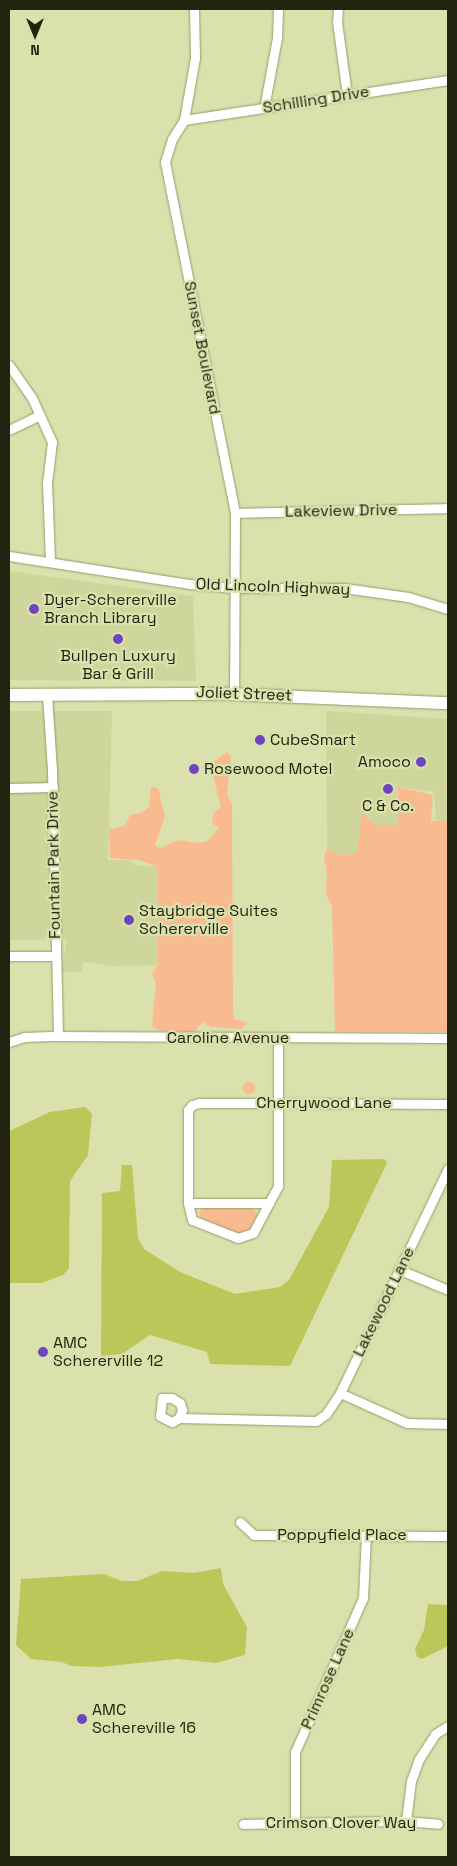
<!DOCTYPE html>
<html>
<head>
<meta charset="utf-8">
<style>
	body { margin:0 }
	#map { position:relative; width:457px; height:1866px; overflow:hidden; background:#dae1ac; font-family:"Space Grotesk",sans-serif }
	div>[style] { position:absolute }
	.built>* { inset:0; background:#cfd69b }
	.green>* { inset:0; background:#f9ba90 }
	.round { border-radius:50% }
	.water>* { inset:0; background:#bcc759 }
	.roads { filter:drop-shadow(0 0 1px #969c6a) drop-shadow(0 0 1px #969c6a) }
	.minor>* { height:9px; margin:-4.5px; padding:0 4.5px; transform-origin:4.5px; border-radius:4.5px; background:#fff }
	.primary>* { height:12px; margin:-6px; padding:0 6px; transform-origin:6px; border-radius:6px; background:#fff }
	.dots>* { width:14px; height:14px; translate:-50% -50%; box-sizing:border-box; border:2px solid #dae1ac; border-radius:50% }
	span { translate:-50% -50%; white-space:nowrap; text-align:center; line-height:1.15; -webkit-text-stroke:4.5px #dae1ac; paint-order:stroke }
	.street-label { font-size:16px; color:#222410 }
	.poi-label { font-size:16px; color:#222410 }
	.left { translate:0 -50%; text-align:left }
	.right { translate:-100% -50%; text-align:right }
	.frame { position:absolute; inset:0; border:10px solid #222410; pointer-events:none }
	.north { position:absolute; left:10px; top:10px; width:50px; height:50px; -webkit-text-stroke:4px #dae1ac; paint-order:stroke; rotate:180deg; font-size:14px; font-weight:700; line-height:20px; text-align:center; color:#222410 }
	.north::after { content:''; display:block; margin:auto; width:18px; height:22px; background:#222410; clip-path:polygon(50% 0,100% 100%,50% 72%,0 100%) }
</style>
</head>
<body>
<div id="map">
	<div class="built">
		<i style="clip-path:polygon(9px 571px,193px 596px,196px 681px,9px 680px)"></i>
		<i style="clip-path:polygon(9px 711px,112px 711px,108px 860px,129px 860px,135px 865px,157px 867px,158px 965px,111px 966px,84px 962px,81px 972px,62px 972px,67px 939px,9px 940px)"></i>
		<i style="clip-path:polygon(326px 711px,448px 719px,448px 820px,436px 820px,434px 792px,397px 787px,398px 825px,375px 825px,368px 817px,357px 854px,338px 855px,327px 849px)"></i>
	</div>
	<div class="green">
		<i style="clip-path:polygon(227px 752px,231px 756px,227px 795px,232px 804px,233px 1013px,235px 1019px,247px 1023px,241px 1029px,210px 1027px,203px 1022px,194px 1032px,160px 1031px,152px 1026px,156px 984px,152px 974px,158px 964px,157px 867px,139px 860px,110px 858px,109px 829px,125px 826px,130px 815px,141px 813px,149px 807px,151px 787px,158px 788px,165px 816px,155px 845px,160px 848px,179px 840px,197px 843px,208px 841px,219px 828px,212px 823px,214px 812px,221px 807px,210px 764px)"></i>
		<i style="clip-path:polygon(398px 787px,433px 795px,431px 821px,448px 820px,448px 1032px,335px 1031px,332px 905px,326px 895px,327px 875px,324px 856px,327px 849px,338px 855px,357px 854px,362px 813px,375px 825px,397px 825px)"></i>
		<i class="round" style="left:243px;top:1082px;width:12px;height:12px"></i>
		<i style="clip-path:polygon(203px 1208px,252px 1208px,258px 1215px,248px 1231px,238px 1234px,201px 1218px,199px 1212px)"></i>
	</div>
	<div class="water">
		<i style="clip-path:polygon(85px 1107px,92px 1114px,88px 1155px,70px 1181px,69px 1268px,63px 1275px,42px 1283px,9px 1283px,9px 1131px,50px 1112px)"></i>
		<i style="clip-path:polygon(384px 1159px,387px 1163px,290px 1366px,210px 1364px,207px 1352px,150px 1335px,122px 1354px,101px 1356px,102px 1193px,120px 1191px,122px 1165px,132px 1165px,138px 1238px,144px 1249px,180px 1272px,235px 1294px,280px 1287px,289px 1280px,329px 1207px,332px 1160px)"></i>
		<i style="clip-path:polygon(221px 1568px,223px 1584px,247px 1627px,245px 1655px,216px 1663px,177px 1659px,100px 1667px,71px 1666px,62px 1662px,31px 1659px,16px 1645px,21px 1579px,104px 1574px,122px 1581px,137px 1581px,162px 1571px,194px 1573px)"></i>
		<i style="clip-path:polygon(428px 1604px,448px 1605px,448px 1646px,422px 1659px,417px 1657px,415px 1649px,424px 1630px)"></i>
	</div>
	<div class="roads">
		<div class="minor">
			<i style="left:194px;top:9px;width:49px;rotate:88.8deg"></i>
			<i style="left:195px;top:58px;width:63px;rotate:100.1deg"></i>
			<i style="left:184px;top:120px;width:22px;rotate:122deg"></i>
			<i style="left:172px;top:139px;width:24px;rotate:107deg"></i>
			<i style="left:165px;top:162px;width:358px;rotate:78.7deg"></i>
			<i style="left:235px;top:513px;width:181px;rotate:90.3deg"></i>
			<i style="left:338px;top:9px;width:13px;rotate:94deg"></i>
			<i style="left:337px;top:22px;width:74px;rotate:82.2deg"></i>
			<i style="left:264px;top:108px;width:71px;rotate:-79.5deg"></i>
			<i style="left:277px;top:38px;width:29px;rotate:-88deg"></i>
			<i style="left:184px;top:120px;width:267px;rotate:-8.6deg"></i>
			<i style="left:9px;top:365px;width:40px;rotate:55.1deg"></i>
			<i style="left:32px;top:398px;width:48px;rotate:65.6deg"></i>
			<i style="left:52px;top:442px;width:41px;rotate:97deg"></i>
			<i style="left:47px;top:483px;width:78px;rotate:87.8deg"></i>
			<i style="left:9px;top:430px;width:34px;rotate:-26deg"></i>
			<i style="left:235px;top:513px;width:213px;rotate:-1.3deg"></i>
			<i style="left:9px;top:556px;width:182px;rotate:8.8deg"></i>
			<i style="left:189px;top:584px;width:45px;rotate:5.1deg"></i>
			<i style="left:234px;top:588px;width:110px"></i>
			<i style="left:344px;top:588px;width:65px;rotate:8deg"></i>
			<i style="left:408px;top:597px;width:42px;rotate:16.7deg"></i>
			<i style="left:47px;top:695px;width:75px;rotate:86.2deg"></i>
			<i style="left:52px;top:770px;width:266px;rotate:88.7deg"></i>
			<i style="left:9px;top:788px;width:44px;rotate:-1.3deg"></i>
			<i style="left:9px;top:956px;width:47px"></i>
			<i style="left:278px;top:1038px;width:148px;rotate:90deg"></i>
			<i style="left:278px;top:1186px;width:53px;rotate:118deg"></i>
			<i style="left:253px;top:1233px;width:16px;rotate:162deg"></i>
			<i style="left:238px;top:1238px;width:49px;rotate:-158.6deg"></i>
			<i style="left:192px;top:1220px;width:17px;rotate:-103deg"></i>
			<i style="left:188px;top:1203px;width:93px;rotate:-90deg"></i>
			<i style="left:188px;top:1110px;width:6px;rotate:-51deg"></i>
			<i style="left:192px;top:1105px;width:7px;rotate:-16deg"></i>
			<i style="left:199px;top:1103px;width:79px"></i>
			<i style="left:278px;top:1103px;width:170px;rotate:0.3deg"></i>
			<i style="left:9px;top:1042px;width:16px;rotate:-18deg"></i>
			<i style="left:24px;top:1037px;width:34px;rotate:-2deg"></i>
			<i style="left:58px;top:1036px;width:390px;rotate:0.3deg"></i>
			<i style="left:188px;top:1203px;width:81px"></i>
			<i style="left:400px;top:1270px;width:52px;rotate:22.6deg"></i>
			<i style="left:340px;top:1393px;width:73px;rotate:24.1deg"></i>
			<i style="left:407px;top:1423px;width:41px;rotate:1.4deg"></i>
			<i style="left:179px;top:1418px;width:9px;rotate:-69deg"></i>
			<i style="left:182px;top:1410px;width:7px;rotate:-106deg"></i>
			<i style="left:180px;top:1403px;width:9px;rotate:-148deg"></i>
			<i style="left:172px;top:1398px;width:10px;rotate:180deg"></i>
			<i style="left:162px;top:1398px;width:18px;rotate:96deg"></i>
			<i style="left:160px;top:1416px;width:13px;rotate:27deg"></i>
			<i style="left:172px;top:1422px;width:8px;rotate:-30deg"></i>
			<i style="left:179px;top:1418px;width:137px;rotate:1.3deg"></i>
			<i style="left:316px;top:1421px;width:12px;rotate:-35deg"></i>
			<i style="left:326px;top:1414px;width:25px;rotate:-56deg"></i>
			<i style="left:340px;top:1393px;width:249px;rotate:-64.3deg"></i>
			<i style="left:240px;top:1522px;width:19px;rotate:43deg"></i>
			<i style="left:254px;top:1535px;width:194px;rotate:0.3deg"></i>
			<i style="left:406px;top:1821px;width:40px;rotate:-82.9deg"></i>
			<i style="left:411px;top:1781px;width:23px;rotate:-70deg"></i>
			<i style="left:419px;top:1759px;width:30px;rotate:-57deg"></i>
			<i style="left:435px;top:1734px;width:15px;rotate:-32deg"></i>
			<i style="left:243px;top:1824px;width:163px;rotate:-1.1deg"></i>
			<i style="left:406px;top:1821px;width:32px;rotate:5deg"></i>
			<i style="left:295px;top:1824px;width:72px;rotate:-90deg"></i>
			<i style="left:295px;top:1752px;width:168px;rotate:-66.2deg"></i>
			<i style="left:363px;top:1598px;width:63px;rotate:-87.3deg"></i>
		</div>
		<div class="primary">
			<i style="left:9px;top:695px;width:220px;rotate:-0.3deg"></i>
			<i style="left:229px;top:694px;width:219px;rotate:2.4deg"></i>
		</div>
	</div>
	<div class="dots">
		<i style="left:34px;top:609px;background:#6d45be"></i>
		<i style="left:118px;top:639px;background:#6d45be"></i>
		<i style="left:260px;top:740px;background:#6d45be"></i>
		<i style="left:421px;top:762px;background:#6d45be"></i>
		<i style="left:194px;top:769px;background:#6d45be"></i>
		<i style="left:388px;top:789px;background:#6d45be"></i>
		<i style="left:129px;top:920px;background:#6d45be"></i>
		<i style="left:43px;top:1352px;background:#6d45be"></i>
		<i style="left:82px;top:1719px;background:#6d45be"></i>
	</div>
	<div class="street-label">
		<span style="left:316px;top:100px;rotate:-9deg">Schilling Drive</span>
		<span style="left:202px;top:348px;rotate:79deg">Sunset Boulevard</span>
		<span style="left:341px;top:511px;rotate:-1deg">Lakeview Drive</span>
		<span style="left:273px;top:587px;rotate:2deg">Old Lincoln Highway</span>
		<span style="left:244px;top:694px;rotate:2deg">Joliet Street</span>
		<span style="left:54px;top:865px;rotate:-91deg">Fountain Park Drive</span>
		<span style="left:228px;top:1038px">Caroline Avenue</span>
		<span style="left:324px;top:1103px">Cherrywood Lane</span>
		<span style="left:384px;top:1302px;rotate:-64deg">Lakewood Lane</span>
		<span style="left:342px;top:1535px">Poppyfield Place</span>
		<span style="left:328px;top:1679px;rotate:-66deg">Primrose Lane</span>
		<span style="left:341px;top:1823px">Crimson Clover Way</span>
	</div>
	<div class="poi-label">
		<span class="left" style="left:44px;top:609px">Dyer-Schererville<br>Branch Library</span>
		<span style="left:118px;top:665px">Bullpen Luxury<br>Bar &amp; Grill</span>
		<span class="left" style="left:270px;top:740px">CubeSmart</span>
		<span class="right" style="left:411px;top:762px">Amoco</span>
		<span class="left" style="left:204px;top:769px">Rosewood Motel</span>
		<span style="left:388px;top:806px">C &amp; Co.</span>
		<span class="left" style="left:139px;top:920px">Staybridge Suites<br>Schererville</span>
		<span class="left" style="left:53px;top:1352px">AMC<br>Schererville 12</span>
		<span class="left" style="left:92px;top:1719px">AMC<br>Schereville 16</span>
	</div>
	<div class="frame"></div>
	<div class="north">N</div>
</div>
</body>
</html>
